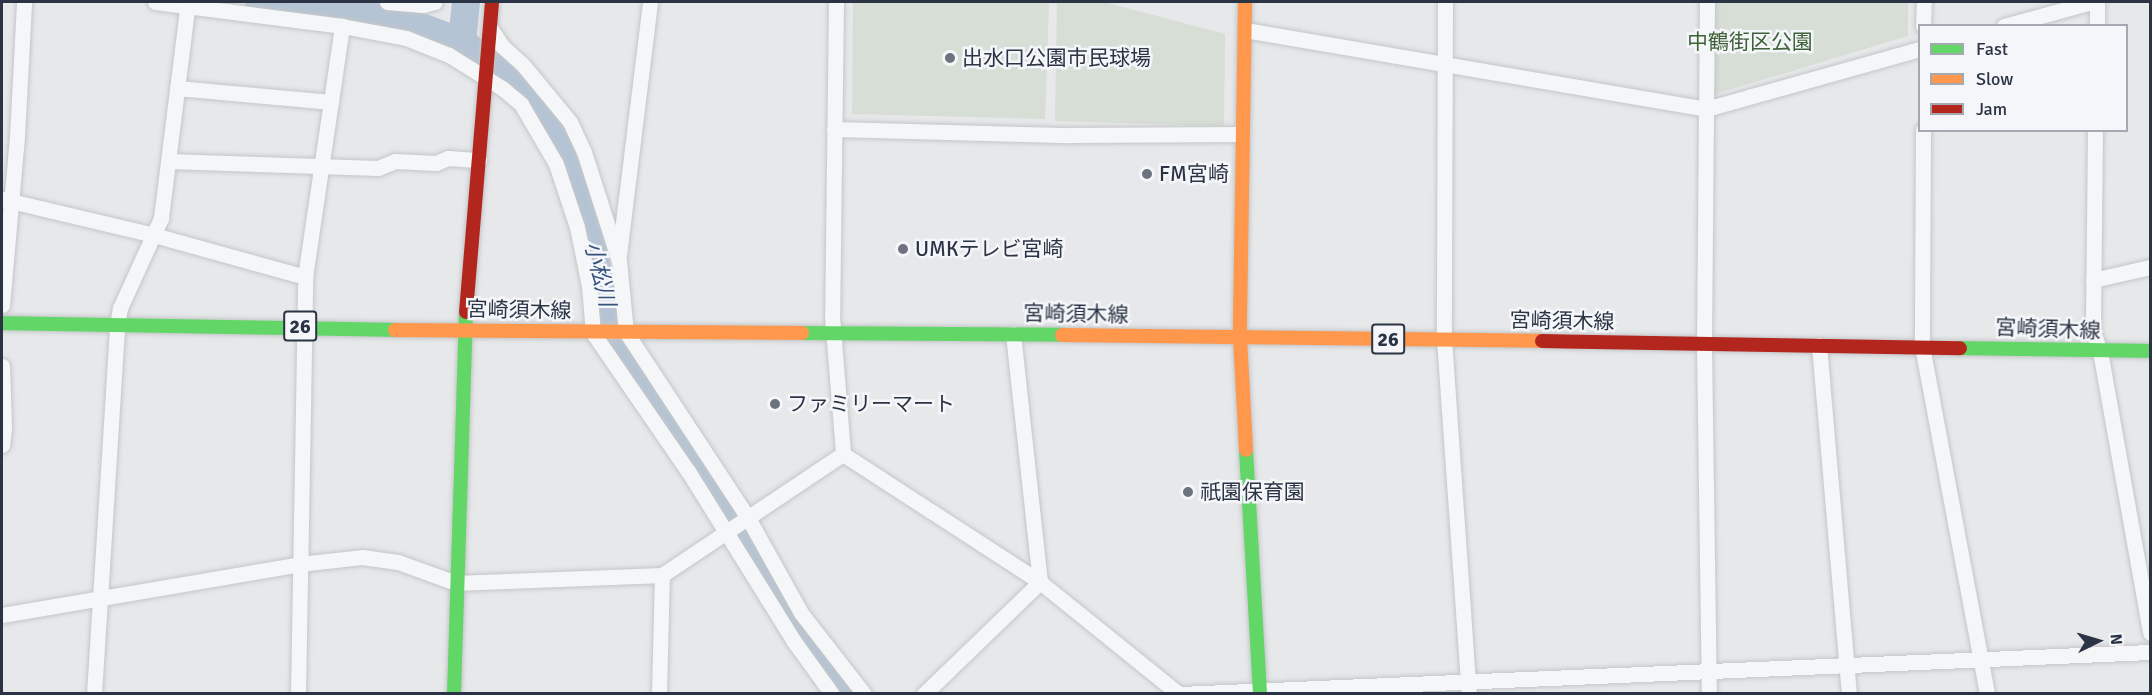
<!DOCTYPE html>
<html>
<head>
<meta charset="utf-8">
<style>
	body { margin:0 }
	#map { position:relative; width:2152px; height:695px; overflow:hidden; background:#e6e8ea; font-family:Signika,"Noto Sans JP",sans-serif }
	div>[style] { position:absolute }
	.green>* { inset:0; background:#d6ded6 }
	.river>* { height:28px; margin:-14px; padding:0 14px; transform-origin:14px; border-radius:14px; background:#b4c4d5 }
	.roads { filter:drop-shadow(0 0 2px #c4c6c8) drop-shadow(0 0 2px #c4c6c8) }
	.street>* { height:15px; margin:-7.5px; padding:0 7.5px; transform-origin:7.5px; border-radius:7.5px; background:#f5f6f7 }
	.fast>* { height:14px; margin:-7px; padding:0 7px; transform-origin:7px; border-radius:7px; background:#63d668 }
	.slow>* { height:14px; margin:-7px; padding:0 7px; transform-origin:7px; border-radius:7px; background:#ff974d }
	.jam>* { height:14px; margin:-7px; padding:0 7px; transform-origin:7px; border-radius:7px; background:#b3261e }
	.dots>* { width:16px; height:16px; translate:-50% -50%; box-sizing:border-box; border:3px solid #f4f6f9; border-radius:50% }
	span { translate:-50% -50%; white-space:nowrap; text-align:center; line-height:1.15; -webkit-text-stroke:5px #f4f6f9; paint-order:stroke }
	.shield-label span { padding:2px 4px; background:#f4f6f9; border:2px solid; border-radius:4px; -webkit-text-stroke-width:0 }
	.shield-label { font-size:20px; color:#2b3445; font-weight:700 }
	.park-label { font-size:21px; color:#3f6138 }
	.poi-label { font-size:21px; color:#2b3445 }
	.left { translate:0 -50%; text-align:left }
	.street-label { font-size:21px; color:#2b3445 }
	.water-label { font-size:22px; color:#34527a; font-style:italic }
	.frame { position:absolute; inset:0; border:3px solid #2b3445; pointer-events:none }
	.legend { position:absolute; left:1918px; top:24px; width:210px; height:108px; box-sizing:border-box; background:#f4f6f9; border:2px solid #a4a8b1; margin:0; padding:8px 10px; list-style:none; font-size:18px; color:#2b3445 }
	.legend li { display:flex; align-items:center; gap:12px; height:30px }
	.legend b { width:30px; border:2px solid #a4a8b1 }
	.north { position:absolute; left:2068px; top:611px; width:60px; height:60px; -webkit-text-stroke:4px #f4f6f9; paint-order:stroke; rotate:85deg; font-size:16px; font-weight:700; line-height:24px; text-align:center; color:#2b3445 }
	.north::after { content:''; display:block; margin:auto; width:21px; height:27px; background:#2b3445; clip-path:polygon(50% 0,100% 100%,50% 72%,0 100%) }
</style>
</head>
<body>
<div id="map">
	<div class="green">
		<i style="clip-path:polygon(853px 2px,1049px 2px,1045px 119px,852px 114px)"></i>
		<i style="clip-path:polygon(1057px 2px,1104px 2px,1225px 34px,1224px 126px,1055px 121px)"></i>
		<i style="clip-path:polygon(1710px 2px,1908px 2px,1908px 36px,1709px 96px)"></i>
	</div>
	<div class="river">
		<i style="left:259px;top:2px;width:142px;rotate:6.9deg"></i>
		<i style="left:400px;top:19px;width:66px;rotate:20.4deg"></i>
		<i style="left:462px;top:42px;width:53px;rotate:37.3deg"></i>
		<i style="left:504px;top:74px;width:79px;rotate:47deg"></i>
		<i style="left:558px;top:132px;width:47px;rotate:64.5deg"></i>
		<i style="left:578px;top:174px;width:117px;rotate:78.7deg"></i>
		<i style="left:601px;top:289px;width:71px;rotate:70.3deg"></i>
		<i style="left:625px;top:356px;width:194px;rotate:56.1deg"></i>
		<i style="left:733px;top:517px;width:132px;rotate:60.5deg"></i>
		<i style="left:798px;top:632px;width:78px;rotate:52.3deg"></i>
		<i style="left:462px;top:42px;width:40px;rotate:-84.3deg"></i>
	</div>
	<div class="roads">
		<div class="street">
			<i style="left:155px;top:2px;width:189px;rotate:7.3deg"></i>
			<i style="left:342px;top:26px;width:65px;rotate:10.6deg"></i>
			<i style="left:406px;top:38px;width:46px;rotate:21.6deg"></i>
			<i style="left:449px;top:55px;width:62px;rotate:31.9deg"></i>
			<i style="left:502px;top:88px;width:25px;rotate:40deg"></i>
			<i style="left:521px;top:104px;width:69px;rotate:59.7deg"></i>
			<i style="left:556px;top:164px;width:66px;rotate:71.6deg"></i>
			<i style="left:577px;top:227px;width:60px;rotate:78.5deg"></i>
			<i style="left:589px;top:286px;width:47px;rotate:85.1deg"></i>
			<i style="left:593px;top:333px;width:168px;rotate:55.5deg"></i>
			<i style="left:688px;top:471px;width:199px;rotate:58.1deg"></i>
			<i style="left:793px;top:640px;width:67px;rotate:54.2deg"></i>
			<i style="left:387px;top:2px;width:36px;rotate:5deg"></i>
			<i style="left:423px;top:5px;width:12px;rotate:-14deg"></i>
			<i style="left:836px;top:2px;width:314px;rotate:90.7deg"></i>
			<i style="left:832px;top:316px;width:138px;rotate:85.4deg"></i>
			<i style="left:1445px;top:2px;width:337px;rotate:90.2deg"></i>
			<i style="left:1444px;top:339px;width:356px;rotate:86deg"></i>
			<i style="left:1707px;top:2px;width:343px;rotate:90.5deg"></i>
			<i style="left:1704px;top:345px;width:349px;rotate:89.2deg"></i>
			<i style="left:1923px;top:26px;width:24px;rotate:-88deg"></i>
			<i style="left:2004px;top:26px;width:91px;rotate:-15.3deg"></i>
			<i style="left:2097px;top:26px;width:24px;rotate:-90deg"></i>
			<i style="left:490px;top:28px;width:22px;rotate:56deg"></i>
			<i style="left:502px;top:46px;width:28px;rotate:42deg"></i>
			<i style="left:523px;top:65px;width:74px;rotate:50.5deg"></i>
			<i style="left:570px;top:122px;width:33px;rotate:65deg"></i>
			<i style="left:584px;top:152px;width:114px;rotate:72.2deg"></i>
			<i style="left:619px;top:261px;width:71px;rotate:84.4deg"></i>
			<i style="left:626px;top:332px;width:222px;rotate:56.7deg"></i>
			<i style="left:748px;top:518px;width:109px;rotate:60.8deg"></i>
			<i style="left:801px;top:613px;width:103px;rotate:52.1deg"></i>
			<i style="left:1245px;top:30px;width:468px;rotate:9.7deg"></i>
			<i style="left:1706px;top:109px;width:222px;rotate:-15.7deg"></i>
			<i style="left:177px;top:88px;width:155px;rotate:5.2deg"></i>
			<i style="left:834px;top:129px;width:236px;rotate:1.5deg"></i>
			<i style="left:1070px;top:135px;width:171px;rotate:-0.3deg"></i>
			<i style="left:1923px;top:130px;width:216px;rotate:90.3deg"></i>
			<i style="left:1922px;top:346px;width:354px;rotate:79.4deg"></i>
			<i style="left:2095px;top:130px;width:202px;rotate:90.6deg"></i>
			<i style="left:2093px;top:332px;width:20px;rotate:70deg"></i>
			<i style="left:2100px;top:351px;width:286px;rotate:79.9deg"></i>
			<i style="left:168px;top:161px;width:210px;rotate:1.9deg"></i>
			<i style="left:378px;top:168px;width:18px;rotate:-22deg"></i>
			<i style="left:395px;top:161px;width:41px;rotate:2.8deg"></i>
			<i style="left:436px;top:163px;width:13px;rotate:-23deg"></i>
			<i style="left:448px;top:158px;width:31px;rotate:4deg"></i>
			<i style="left:2px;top:199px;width:156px;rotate:13.3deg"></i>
			<i style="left:154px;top:235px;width:157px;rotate:15.5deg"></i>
			<i style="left:619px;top:255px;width:255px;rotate:-83deg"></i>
			<i style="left:2093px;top:280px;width:58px;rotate:-12.8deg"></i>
			<i style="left:2px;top:305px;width:169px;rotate:-84.9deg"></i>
			<i style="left:17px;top:137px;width:135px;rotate:-87deg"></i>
			<i style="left:1013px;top:334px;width:249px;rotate:83.8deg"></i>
			<i style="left:1819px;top:345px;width:350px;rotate:85.1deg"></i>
			<i style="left:2px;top:366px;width:61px;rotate:88.1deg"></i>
			<i style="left:4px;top:427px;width:18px;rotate:96deg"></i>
			<i style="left:843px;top:454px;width:235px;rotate:33deg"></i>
			<i style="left:1040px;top:582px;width:179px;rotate:38.9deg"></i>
			<i style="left:2px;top:615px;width:301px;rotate:-9.7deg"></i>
			<i style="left:299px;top:564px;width:63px;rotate:-6.3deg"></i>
			<i style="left:362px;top:557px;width:36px;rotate:8deg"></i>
			<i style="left:398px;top:562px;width:62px;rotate:19.9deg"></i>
			<i style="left:456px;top:583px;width:206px;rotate:-2.2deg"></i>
			<i style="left:662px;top:575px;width:218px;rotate:-33.8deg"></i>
			<i style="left:94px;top:694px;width:370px;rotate:-86.4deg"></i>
			<i style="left:117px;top:325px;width:17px;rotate:-80deg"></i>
			<i style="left:120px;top:308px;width:99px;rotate:-65.5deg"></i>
			<i style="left:161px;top:218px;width:218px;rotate:-82.9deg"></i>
			<i style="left:298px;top:694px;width:417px;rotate:-89deg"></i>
			<i style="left:305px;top:277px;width:254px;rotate:-81.6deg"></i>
			<i style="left:659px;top:694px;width:119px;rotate:-88.6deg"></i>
			<i style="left:924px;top:694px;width:161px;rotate:-44deg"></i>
			<i style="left:1180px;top:694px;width:971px;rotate:-2.48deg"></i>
		</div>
		<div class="fast">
			<i style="left:2px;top:323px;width:393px;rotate:1deg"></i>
			<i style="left:802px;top:333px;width:260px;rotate:0.4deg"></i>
			<i style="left:1960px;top:348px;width:190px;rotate:0.9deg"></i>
			<i style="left:1246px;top:450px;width:244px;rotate:86.7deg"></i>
			<i style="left:454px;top:694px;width:382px;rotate:-88.2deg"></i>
		</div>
		<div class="slow">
			<i style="left:1245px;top:2px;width:336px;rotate:90.9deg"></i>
			<i style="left:1240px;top:338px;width:112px;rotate:86.9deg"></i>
			<i style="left:395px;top:330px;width:407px;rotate:0.4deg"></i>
			<i style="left:1062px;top:335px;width:480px;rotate:0.7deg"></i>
		</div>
		<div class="jam">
			<i style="left:466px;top:312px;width:311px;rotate:-85.2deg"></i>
			<i style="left:1542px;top:341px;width:418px;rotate:1deg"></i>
		</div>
	</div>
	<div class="dots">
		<i style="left:950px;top:58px;background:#6c737f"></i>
		<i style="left:1147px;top:174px;background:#6c737f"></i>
		<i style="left:903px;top:249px;background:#6c737f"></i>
		<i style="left:775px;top:404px;background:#6c737f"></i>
		<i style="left:1188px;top:492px;background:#6c737f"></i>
	</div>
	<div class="shield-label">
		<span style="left:300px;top:326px">26</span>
		<span style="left:1388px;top:339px">26</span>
	</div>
	<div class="park-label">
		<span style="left:1750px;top:42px">中鶴街区公園</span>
	</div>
	<div class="poi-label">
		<span class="left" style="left:962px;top:58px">出水口公園市民球場</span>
		<span class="left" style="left:1159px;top:174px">FM宮崎</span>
		<span class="left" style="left:915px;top:249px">UMKテレビ宮崎</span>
		<span class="left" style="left:787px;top:404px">ファミリーマート</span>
		<span class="left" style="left:1200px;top:492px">祇園保育園</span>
	</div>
	<div class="street-label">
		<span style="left:519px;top:310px;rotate:1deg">宮崎須木線</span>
		<span style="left:1076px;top:314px;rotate:1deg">宮崎須木線</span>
		<span style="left:1562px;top:321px;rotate:1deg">宮崎須木線</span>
		<span style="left:2048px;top:329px;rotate:2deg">宮崎須木線</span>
	</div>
	<div class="water-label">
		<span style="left:600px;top:274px;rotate:76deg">小松川</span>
	</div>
	<div class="frame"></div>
	<ul class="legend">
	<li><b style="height:8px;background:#63d668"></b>Fast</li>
	<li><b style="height:8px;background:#ff974d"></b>Slow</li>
	<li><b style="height:8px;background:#b3261e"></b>Jam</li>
	</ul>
	<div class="north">N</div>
</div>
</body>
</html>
